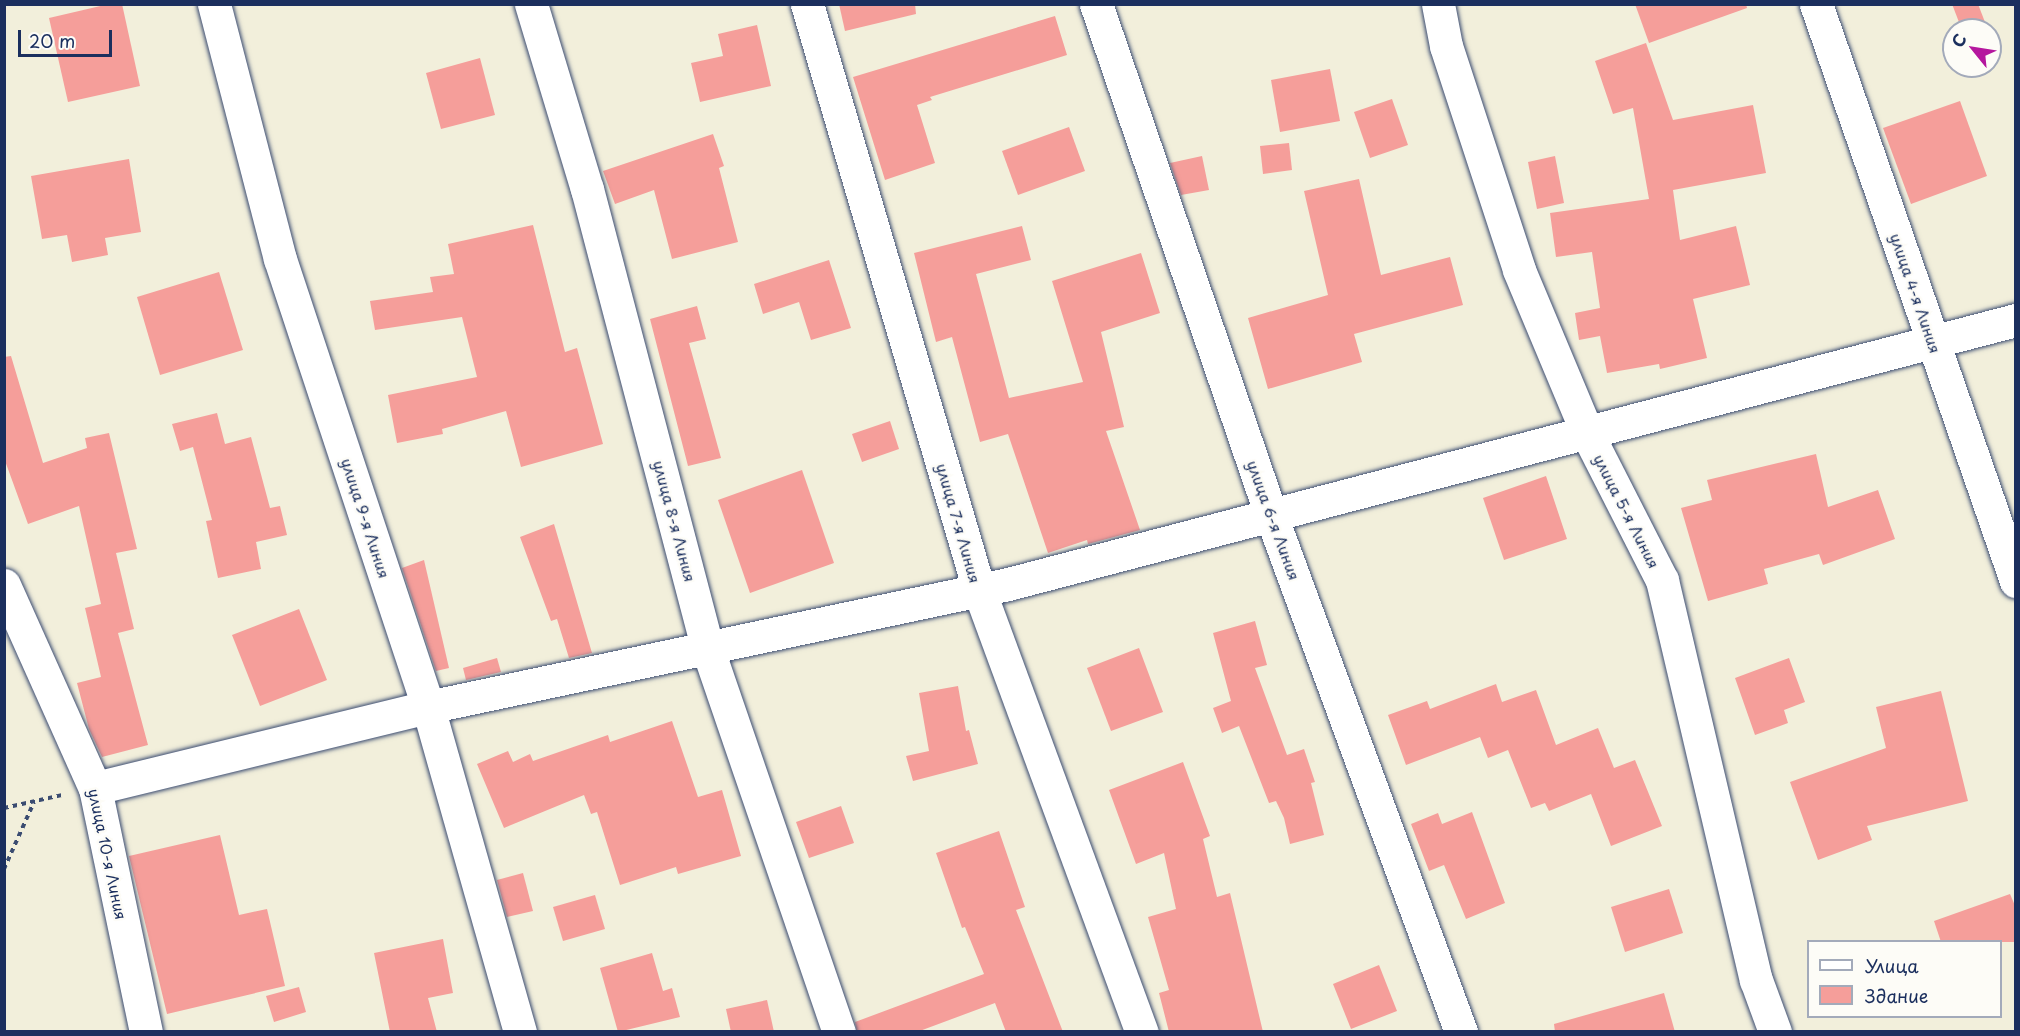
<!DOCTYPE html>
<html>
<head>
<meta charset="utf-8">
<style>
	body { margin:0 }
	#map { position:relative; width:2020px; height:1036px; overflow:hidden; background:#f2efdb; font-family:"Playpen Sans",sans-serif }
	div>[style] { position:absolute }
	.building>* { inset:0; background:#f59e9a }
	.path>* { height:4px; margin-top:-2px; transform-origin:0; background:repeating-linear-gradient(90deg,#3b4c71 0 4.5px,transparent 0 9px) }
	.roads { filter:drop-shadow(0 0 2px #3b4c71) drop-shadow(0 0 2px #3b4c71) }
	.minor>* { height:33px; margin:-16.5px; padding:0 16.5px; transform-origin:16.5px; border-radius:16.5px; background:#fff }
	span { translate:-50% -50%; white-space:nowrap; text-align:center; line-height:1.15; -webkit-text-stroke:5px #fdfcf7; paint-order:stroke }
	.street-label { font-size:15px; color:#1b2f5e }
	.frame { position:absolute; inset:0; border:6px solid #1b2f5e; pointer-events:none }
	.legend { position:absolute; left:1807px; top:940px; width:195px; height:78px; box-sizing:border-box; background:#fdfcf7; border:2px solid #a3aaba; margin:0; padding:8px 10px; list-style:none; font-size:18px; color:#1b2f5e }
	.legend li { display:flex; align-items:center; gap:12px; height:30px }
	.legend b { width:30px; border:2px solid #a3aaba }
	.north { position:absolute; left:1942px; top:18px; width:60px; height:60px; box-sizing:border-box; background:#fdfcf7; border:2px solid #a3aaba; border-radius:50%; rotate:300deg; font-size:16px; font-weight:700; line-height:24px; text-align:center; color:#1b2f5e }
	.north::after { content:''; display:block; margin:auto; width:21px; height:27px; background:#b5179e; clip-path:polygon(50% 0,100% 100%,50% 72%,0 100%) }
	.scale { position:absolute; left:18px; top:30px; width:94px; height:27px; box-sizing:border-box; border:3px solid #1b2f5e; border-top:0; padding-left:8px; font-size:18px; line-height:21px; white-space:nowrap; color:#1b2f5e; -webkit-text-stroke:4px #fdfcf7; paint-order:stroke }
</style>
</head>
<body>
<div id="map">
	<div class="building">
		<i style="clip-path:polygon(109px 4px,122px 4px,140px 86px,68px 102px,49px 18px)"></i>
		<i style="clip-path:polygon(839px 4px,915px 4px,916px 14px,845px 31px)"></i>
		<i style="clip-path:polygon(1635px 4px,1746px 4px,1747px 8px,1649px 43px)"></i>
		<i style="clip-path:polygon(1952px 4px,1978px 4px,1988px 30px,1962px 30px)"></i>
		<i style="clip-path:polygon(1055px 16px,1067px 55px,930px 97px,932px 100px,917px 105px,935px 163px,885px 180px,853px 77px)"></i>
		<i style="clip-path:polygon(757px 25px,771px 86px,700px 102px,691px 63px,723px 56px,718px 34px)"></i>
		<i style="clip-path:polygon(1646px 43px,1673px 120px,1753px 105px,1766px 173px,1673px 190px,1680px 240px,1736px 226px,1750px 285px,1693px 299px,1707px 358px,1660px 369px,1659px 364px,1607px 373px,1600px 336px,1579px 340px,1575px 313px,1600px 308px,1592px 252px,1556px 257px,1550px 213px,1649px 199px,1633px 108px,1613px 114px,1595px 61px)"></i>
		<i style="clip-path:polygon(480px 58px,495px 115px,441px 129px,426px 73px)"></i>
		<i style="clip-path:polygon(1330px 69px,1340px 121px,1280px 132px,1271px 80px)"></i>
		<i style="clip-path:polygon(1392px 99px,1408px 145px,1370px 158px,1354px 112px)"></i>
		<i style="clip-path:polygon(1960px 101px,1987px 176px,1911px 204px,1883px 128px)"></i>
		<i style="clip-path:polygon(1069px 127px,1085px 171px,1018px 195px,1002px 151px)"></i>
		<i style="clip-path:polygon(713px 134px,724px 166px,719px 168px,738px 242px,672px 259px,654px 190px,615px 204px,603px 171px)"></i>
		<i style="clip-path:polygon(1289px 143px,1292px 170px,1263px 174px,1260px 146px)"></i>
		<i style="clip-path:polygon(1202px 156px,1209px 190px,1181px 195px,1170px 163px)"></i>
		<i style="clip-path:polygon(1555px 156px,1564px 203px,1537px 209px,1528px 162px)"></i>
		<i style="clip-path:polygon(129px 159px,141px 232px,105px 238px,108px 255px,72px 262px,67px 235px,42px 239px,31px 176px)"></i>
		<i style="clip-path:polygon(1359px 179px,1381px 275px,1450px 257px,1463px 305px,1354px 334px,1362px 362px,1268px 389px,1248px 318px,1328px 295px,1304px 191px)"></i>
		<i style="clip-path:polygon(533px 225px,565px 352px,577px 348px,603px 444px,521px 467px,506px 411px,442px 429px,443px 434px,397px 443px,388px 395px,477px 377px,462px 317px,375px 330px,370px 301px,433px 292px,430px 277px,454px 274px,448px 244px)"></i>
		<i style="clip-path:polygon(1022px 226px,1031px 260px,976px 274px,1009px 398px,1083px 382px,1052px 281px,1141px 253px,1160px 313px,1101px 332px,1124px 427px,1106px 431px,1140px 530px,1088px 544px,1087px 540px,1048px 553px,1008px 434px,980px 442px,952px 337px,936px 342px,914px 253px)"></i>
		<i style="clip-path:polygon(829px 260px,851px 328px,811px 340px,799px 302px,763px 314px,754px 284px)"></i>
		<i style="clip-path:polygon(219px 272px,243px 350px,160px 375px,137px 297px)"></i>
		<i style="clip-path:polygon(697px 306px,706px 339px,689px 343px,721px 458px,688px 466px,650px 319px)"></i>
		<i style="clip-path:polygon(11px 356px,43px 463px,87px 448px,85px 438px,109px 433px,137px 549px,116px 553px,134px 629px,118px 633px,148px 745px,102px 757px,89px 729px,77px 683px,101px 677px,85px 608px,101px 604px,79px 506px,28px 524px,4px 458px,4px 357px)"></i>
		<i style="clip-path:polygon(217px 413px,225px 444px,251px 437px,270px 508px,280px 506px,287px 535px,256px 542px,261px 569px,218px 578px,206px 521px,212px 520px,193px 447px,180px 451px,172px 424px)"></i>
		<i style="clip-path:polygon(890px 421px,899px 449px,862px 462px,852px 434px)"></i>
		<i style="clip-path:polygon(1816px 454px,1828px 507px,1878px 490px,1895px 539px,1823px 565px,1819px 554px,1764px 569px,1768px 584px,1708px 601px,1681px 508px,1712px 500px,1707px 480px)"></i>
		<i style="clip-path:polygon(802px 470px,834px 563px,750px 593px,718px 500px)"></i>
		<i style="clip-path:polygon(1546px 476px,1567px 539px,1504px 560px,1483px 498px)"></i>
		<i style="clip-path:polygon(554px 524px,592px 653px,569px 658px,557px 619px,551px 621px,520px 537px)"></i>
		<i style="clip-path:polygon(424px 560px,449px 668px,436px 671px,402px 568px)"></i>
		<i style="clip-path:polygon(299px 609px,327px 680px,260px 706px,232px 635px)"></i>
		<i style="clip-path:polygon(1255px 621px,1267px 665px,1255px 668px,1287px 755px,1304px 749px,1315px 782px,1311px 783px,1324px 835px,1290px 844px,1284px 818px,1276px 801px,1269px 803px,1239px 726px,1222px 733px,1213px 708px,1231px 701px,1213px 633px)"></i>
		<i style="clip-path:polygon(1139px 648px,1163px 712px,1111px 731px,1087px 668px)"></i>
		<i style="clip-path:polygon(497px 658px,501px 672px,466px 680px,463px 668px)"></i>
		<i style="clip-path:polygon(1789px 658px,1805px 702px,1784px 710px,1788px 723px,1755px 735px,1735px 678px)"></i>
		<i style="clip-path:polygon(1496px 684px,1502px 702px,1536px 690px,1556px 745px,1598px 728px,1614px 768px,1635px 760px,1662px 826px,1611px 846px,1591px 794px,1549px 811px,1545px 803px,1531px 808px,1508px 750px,1488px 758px,1480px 737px,1406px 765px,1388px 715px,1427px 701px,1430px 709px)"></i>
		<i style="clip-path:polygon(958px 686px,966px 731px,969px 730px,978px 764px,913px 781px,906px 756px,929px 751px,919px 693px)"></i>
		<i style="clip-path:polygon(1941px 691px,1968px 801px,1867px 826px,1872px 840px,1818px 860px,1790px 782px,1886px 748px,1876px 707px)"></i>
		<i style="clip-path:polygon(672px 721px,698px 797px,722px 790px,741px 856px,678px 874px,676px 867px,620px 885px,597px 812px,591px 814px,584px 795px,504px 828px,477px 764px,508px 751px,513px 762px,530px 754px,533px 761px,608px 735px,610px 742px)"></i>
		<i style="clip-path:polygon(1183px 762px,1210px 836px,1203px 839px,1217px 897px,1230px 893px,1263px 1032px,1169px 1032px,1159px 993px,1169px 990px,1148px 917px,1176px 909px,1164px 853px,1136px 864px,1109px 790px)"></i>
		<i style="clip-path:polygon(841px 806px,854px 843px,809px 858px,796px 822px)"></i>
		<i style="clip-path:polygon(1472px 812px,1505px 903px,1466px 919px,1444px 865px,1429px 871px,1411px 824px,1438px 813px,1442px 824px)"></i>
		<i style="clip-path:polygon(999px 831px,1025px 907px,1016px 910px,1063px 1032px,1006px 1032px,995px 1003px,917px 1032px,857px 1032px,855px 1022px,984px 974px,965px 927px,962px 928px,936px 853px)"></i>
		<i style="clip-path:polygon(220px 835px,239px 915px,267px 909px,285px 986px,167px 1014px,129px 856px)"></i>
		<i style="clip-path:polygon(523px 873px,533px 911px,507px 917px,497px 880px)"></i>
		<i style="clip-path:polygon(1669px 889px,1683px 933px,1625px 952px,1611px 907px)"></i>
		<i style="clip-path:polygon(2010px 894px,2016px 908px,2016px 942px,1941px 942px,1934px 921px)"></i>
		<i style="clip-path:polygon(595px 895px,605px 929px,563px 941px,553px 907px)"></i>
		<i style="clip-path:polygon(443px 939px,453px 993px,428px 998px,437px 1032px,390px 1032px,374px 953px)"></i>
		<i style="clip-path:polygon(652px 953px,663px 991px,672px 988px,680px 1017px,618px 1032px,600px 968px)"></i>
		<i style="clip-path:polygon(1379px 965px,1397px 1011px,1351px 1029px,1333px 984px)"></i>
		<i style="clip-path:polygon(299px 987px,306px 1012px,274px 1022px,266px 996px)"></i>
		<i style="clip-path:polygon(1664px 993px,1675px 1032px,1555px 1032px,1554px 1024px)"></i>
		<i style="clip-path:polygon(767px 1000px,774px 1032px,731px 1032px,726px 1009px)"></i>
	</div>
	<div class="path">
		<i style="left:4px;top:808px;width:59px;rotate:-12.6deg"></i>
		<i style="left:4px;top:869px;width:73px;rotate:-65.9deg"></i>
	</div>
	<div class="roads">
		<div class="minor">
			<i style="left:214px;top:4px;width:263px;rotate:75.5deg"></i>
			<i style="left:280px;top:259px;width:472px;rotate:71.7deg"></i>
			<i style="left:428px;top:707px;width:338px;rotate:74.2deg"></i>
			<i style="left:531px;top:4px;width:193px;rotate:73.2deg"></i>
			<i style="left:587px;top:189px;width:473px;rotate:75.3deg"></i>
			<i style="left:707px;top:647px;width:407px;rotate:71.1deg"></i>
			<i style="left:807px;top:4px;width:611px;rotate:73.64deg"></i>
			<i style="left:979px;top:590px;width:471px;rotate:69.8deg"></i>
			<i style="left:1096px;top:4px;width:543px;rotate:71.1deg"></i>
			<i style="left:1272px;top:518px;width:548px;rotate:69.81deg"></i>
			<i style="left:1438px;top:4px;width:43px;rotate:79.2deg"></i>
			<i style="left:1446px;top:46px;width:236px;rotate:71.9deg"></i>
			<i style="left:1519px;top:270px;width:179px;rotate:67.3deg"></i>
			<i style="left:1588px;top:435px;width:163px;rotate:63deg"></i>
			<i style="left:1662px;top:580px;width:411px;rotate:76.8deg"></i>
			<i style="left:1756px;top:980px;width:55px;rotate:69.9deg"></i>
			<i style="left:1816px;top:4px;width:611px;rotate:70.88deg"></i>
			<i style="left:4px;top:585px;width:222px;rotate:65.9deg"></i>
			<i style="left:95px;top:788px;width:249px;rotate:78.2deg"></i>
			<i style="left:95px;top:788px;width:343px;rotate:-13.7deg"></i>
			<i style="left:428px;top:707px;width:593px;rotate:-11.97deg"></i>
			<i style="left:1008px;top:584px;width:1042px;rotate:-14.68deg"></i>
		</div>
	</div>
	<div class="street-label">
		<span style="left:1916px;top:293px;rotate:71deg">улица 4-я Линия</span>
		<span style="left:1627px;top:511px;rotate:63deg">улица 5-я Линия</span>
		<span style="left:366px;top:518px;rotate:72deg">улица 9-я Линия</span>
		<span style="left:1274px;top:520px;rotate:70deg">улица 6-я Линия</span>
		<span style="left:675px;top:521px;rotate:75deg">улица 8-я Линия</span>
		<span style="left:959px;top:523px;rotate:74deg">улица 7-я Линия</span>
		<span style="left:108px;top:854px;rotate:78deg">улица 10-я Линия</span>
	</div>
	<div class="frame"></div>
	<ul class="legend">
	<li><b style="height:8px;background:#fff"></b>Улица</li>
	<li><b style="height:16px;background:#f59e9a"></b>Здание</li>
	</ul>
	<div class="north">С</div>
	<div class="scale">20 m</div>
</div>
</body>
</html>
